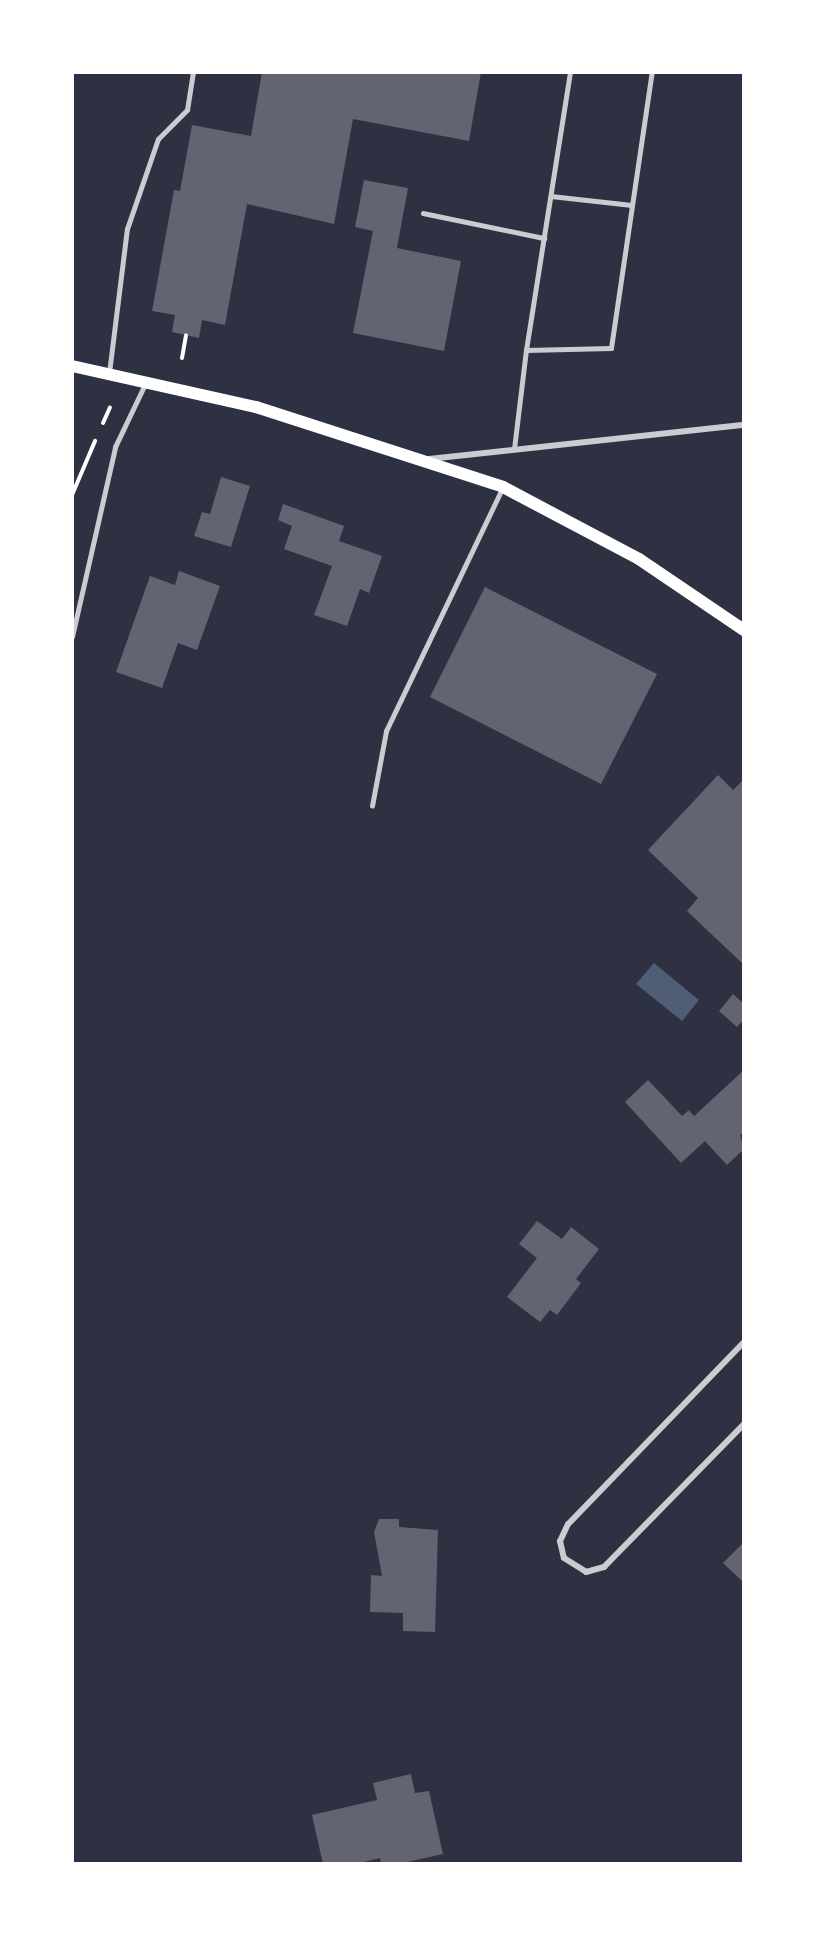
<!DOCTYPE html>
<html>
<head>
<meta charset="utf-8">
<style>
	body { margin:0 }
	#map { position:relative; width:816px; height:1936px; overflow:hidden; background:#2d3142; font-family:Inter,sans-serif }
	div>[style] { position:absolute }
	.water>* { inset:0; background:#4f5d75 }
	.building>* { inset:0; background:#626471 }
	.path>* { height:4px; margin:-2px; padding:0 2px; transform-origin:2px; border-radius:2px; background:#fff }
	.service>* { height:4.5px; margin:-2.25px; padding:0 2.25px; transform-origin:2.25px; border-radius:2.25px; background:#caccd0 }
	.minor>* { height:6px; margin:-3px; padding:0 3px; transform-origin:3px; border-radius:3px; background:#caccd0 }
	.secondary>* { height:12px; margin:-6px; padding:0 6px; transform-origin:6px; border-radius:6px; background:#fff }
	span { translate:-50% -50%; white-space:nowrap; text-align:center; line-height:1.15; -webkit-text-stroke:5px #fff; paint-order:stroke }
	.frame { position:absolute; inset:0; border:74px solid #fff; pointer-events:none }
</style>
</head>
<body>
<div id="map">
	<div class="water">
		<i style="clip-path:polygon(654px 963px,699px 1000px,682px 1021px,636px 984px)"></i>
	</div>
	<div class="building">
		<i style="clip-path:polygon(262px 72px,481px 72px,469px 141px,353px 119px,334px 224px,247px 204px,225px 325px,202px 320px,199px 338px,172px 332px,175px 315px,152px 311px,174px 190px,180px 191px,192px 125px,251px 136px)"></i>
		<i style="clip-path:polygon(364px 180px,408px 188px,397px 248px,461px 261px,444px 351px,353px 333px,373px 231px,355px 227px)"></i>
		<i style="clip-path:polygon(221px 477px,250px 486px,231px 547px,194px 536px,202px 512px,210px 514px)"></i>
		<i style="clip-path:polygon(283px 504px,344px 526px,339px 541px,382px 556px,369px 593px,360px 589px,347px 626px,314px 615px,332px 566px,284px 549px,292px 526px,278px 520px)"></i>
		<i style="clip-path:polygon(179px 571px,220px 586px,197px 650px,178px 643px,162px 688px,116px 672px,150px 576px,175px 585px)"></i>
		<i style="clip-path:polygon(485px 587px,657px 674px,601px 784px,430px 697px)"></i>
		<i style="clip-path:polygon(718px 775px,733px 790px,744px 779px,744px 965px,687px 911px,698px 898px,648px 850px)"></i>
		<i style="clip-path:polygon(733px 994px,744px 1004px,744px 1019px,737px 1027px,719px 1011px)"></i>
		<i style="clip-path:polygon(744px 1070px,744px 1132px,740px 1135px,744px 1149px,727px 1165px,705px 1141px,681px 1163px,625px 1102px,648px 1080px,682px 1116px,689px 1110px,694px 1116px)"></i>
		<i style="clip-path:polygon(537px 1221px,562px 1239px,571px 1227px,599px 1249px,576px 1279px,581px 1283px,557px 1315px,550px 1310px,540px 1322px,507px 1297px,537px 1258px,519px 1244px)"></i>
		<i style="clip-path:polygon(379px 1519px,399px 1519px,399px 1527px,438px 1530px,435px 1632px,403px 1631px,403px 1613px,370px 1612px,371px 1575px,382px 1576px,374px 1532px)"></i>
		<i style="clip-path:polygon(744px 1542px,744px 1583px,723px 1563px)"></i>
		<i style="clip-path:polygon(411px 1774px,415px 1793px,429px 1791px,443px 1854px,398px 1864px,381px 1864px,380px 1858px,356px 1864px,323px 1864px,312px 1815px,377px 1800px,373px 1783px)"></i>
	</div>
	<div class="path">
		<i style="left:182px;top:358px;width:23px;rotate:-80deg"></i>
		<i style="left:103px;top:423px;width:17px;rotate:-66deg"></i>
		<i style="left:72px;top:495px;width:59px;rotate:-66.9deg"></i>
	</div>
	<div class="service">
		<i style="left:551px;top:196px;width:81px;rotate:6.3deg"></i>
		<i style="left:423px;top:213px;width:124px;rotate:11.7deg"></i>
		<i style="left:526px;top:350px;width:281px;rotate:-81deg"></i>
		<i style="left:109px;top:373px;width:145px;rotate:-82.9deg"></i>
		<i style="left:127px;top:229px;width:95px;rotate:-71deg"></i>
		<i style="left:158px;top:139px;width:41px;rotate:-45deg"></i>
		<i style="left:187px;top:110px;width:38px;rotate:-81deg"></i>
		<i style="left:514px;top:449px;width:100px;rotate:-83.1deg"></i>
		<i style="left:526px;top:350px;width:85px;rotate:-1.3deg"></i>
		<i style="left:611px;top:348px;width:279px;rotate:-81.6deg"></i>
		<i style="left:72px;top:637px;width:195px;rotate:-77.2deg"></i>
		<i style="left:115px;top:447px;width:70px;rotate:-64.5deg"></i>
		<i style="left:372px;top:806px;width:76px;rotate:-79.4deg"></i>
		<i style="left:386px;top:731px;width:271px;rotate:-64.4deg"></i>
	</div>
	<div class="minor">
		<i style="left:429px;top:459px;width:317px;rotate:-6.2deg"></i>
		<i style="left:744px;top:1342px;width:253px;rotate:134deg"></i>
		<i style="left:568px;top:1524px;width:19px;rotate:115deg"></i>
		<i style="left:560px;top:1541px;width:17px;rotate:77deg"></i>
		<i style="left:564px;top:1558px;width:26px;rotate:32deg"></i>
		<i style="left:586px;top:1572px;width:19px;rotate:-16deg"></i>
		<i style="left:604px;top:1567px;width:200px;rotate:-45.6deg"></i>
	</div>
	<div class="secondary">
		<i style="left:72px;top:366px;width:189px;rotate:12.6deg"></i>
		<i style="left:256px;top:407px;width:260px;rotate:17.9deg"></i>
		<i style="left:503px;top:487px;width:154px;rotate:27.9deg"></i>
		<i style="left:639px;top:559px;width:127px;rotate:34.1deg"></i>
	</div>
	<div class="frame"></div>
</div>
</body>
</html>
